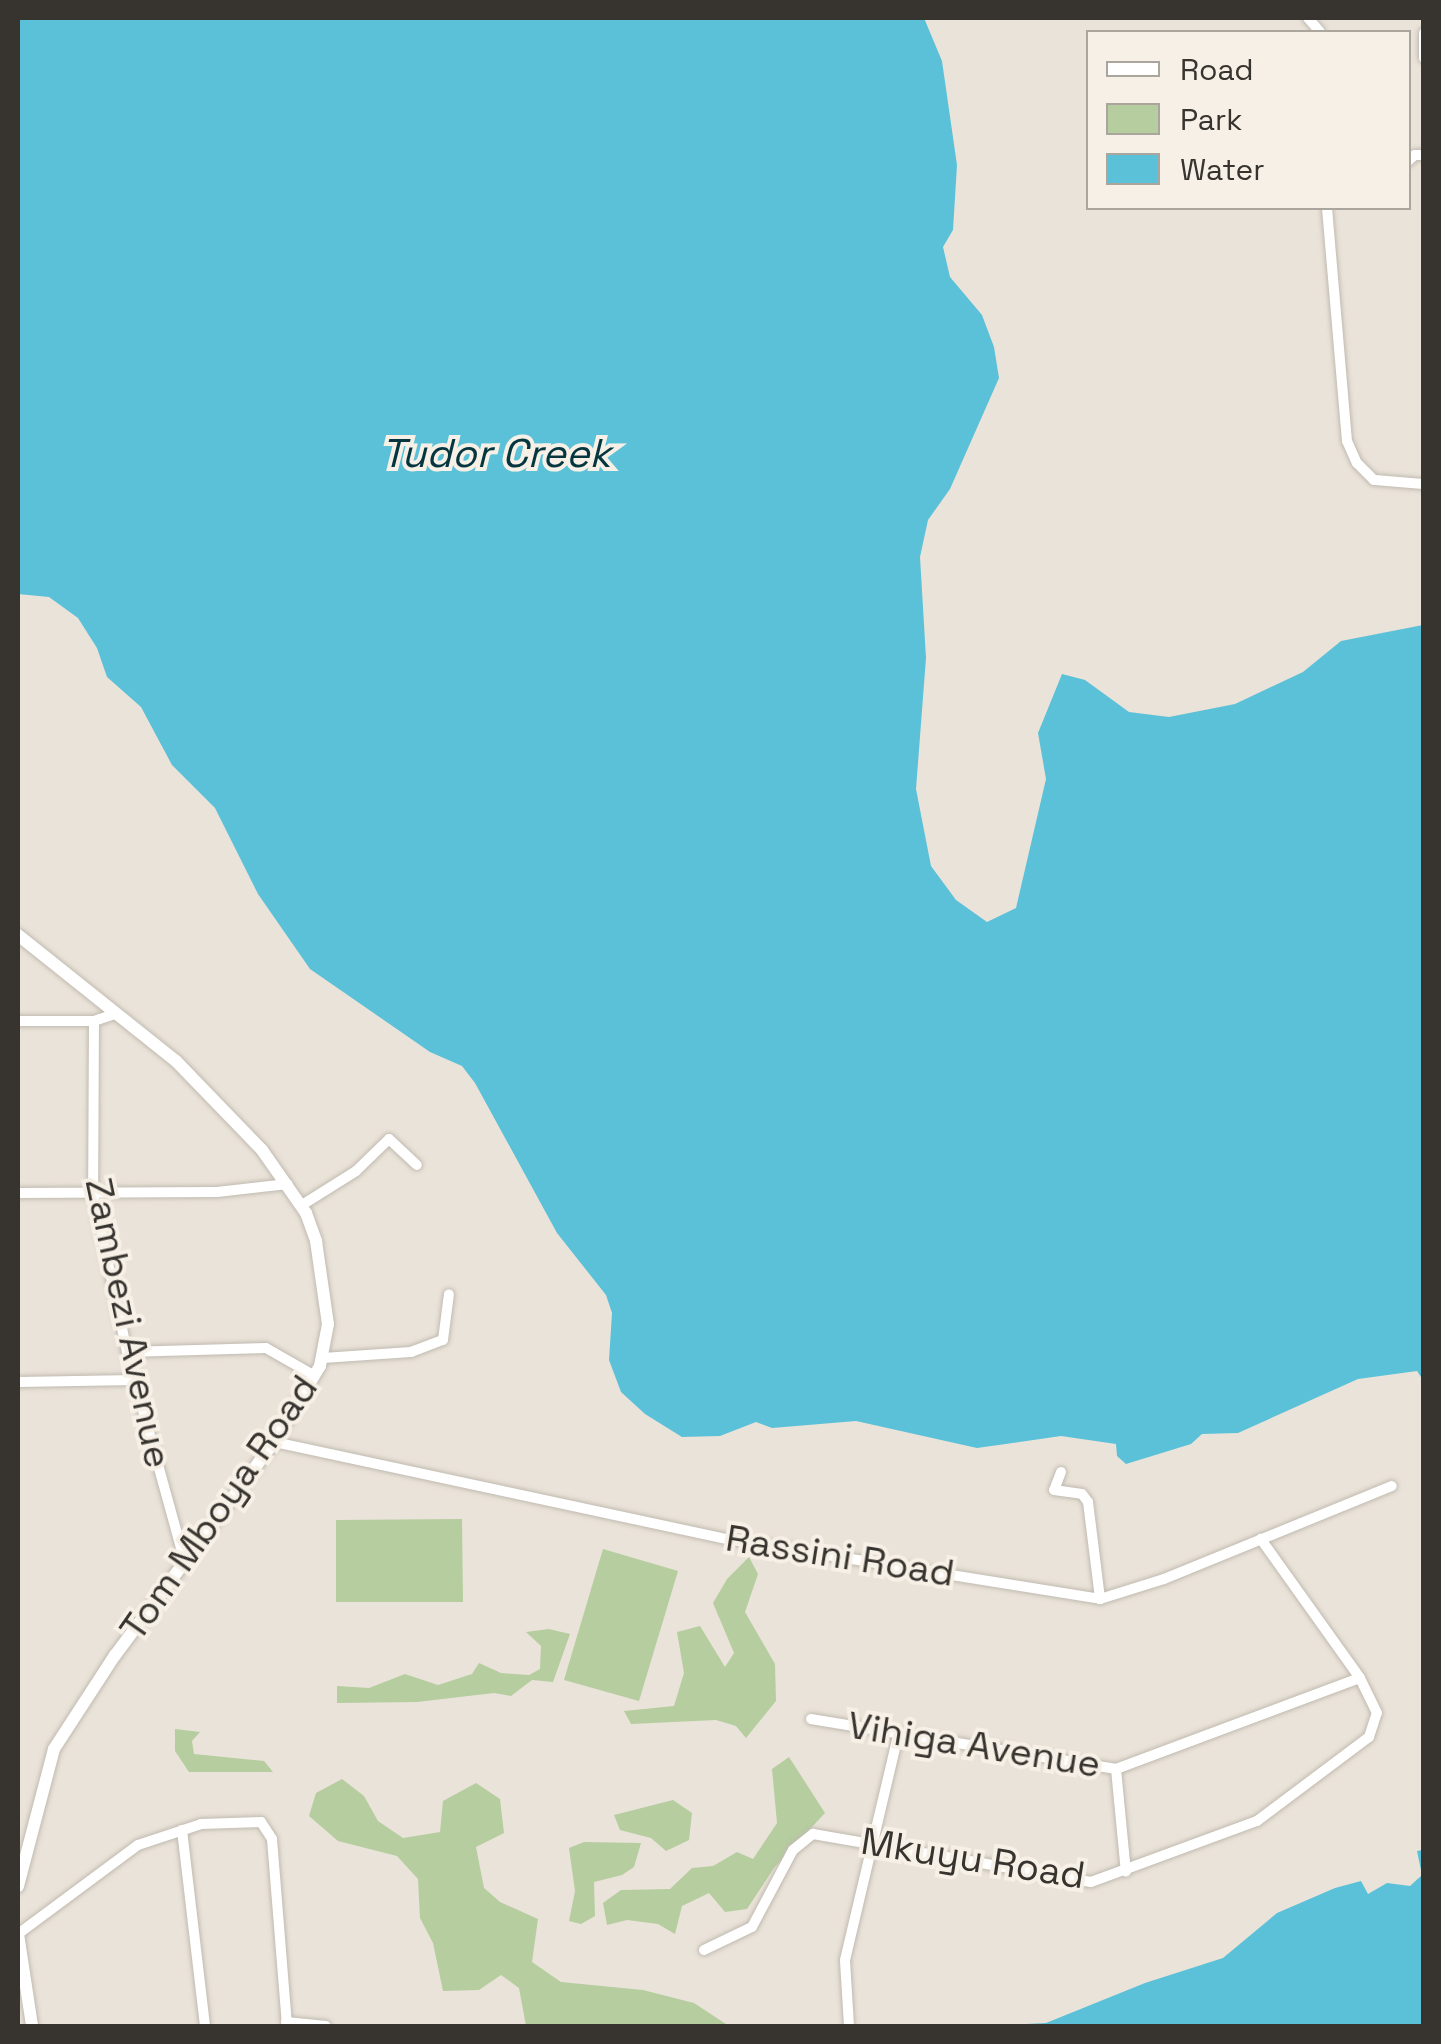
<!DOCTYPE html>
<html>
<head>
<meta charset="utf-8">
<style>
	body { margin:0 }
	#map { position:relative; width:1441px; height:2044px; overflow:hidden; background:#eae3d9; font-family:"Space Grotesk",sans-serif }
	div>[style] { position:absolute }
	.green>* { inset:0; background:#b5cd9f }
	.water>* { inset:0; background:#5ac1d9 }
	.roads { filter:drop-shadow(0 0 2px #c0bab0) drop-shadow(0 0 2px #c0bab0) }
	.minor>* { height:10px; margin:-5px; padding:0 5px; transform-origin:5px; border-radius:5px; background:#fff }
	.major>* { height:12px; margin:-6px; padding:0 6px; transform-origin:6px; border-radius:6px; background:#fff }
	span { translate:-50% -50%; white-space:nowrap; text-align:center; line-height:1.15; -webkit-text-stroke:8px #f7f0e6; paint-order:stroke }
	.street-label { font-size:38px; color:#373430 }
	.water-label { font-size:40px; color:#043640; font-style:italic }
	.frame { position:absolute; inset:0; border:20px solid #373430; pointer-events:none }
	.legend { position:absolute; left:1086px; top:30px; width:325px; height:180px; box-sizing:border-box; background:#f7f0e6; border:2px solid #aaa59d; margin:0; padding:12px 18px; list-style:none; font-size:30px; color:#373430 }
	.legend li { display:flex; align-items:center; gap:20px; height:50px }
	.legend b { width:50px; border:2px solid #aaa59d }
</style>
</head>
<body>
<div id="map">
	<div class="green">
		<i style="clip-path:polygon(462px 1519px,463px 1602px,336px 1602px,336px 1520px)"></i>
		<i style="clip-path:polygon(603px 1549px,678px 1571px,639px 1701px,564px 1680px)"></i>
		<i style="clip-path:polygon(749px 1557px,758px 1574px,745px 1612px,775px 1664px,776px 1701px,746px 1738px,736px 1726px,716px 1720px,631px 1724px,624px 1711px,674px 1706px,684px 1673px,677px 1632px,700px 1626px,725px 1667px,734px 1653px,713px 1603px,727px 1579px)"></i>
		<i style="clip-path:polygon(549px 1629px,570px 1634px,553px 1682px,532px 1680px,511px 1696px,494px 1693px,417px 1702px,337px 1703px,337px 1686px,369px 1688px,405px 1674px,438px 1685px,472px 1674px,479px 1663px,501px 1673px,529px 1675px,540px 1669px,541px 1646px,526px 1632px)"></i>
		<i style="clip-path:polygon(175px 1729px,200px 1732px,192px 1741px,194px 1754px,264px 1761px,273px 1772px,189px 1772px,175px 1751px)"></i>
		<i style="clip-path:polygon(789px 1757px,825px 1813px,774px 1868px,747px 1909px,725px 1912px,709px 1893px,682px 1906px,675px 1934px,658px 1924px,627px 1920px,607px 1925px,603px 1903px,621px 1890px,670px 1889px,692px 1868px,713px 1866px,737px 1852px,753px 1859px,777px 1823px,772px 1769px)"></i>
		<i style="clip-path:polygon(342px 1779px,364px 1796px,378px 1821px,403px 1838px,440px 1832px,443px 1801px,476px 1783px,500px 1799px,504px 1833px,476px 1847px,484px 1888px,500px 1902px,538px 1919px,532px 1962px,561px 1982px,643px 1990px,694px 2003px,729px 2026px,526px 2026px,519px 1988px,501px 1975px,479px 1990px,443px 1991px,433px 1943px,420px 1918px,418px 1879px,397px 1856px,338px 1841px,309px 1816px,316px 1793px)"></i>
		<i style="clip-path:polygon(673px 1800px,692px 1813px,689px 1840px,666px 1851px,651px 1838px,620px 1830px,614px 1815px)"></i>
		<i style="clip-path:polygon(584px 1842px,641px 1843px,634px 1867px,622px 1875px,594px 1882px,595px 1916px,581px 1924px,569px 1921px,575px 1891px,569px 1848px)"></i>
	</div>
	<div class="water">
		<i style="clip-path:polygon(18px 18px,924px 18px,942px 61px,957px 165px,953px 230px,943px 247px,950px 277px,982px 315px,994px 347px,999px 378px,950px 489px,928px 520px,920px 557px,926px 658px,916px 789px,931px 866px,956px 900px,987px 922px,1016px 908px,1046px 779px,1038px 733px,1062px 674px,1085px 680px,1129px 712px,1169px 717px,1235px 704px,1303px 672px,1341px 641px,1423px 625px,1423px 1380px,1417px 1371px,1358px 1379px,1238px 1433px,1202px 1434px,1191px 1444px,1126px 1464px,1117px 1456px,1116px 1444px,1061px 1436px,977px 1448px,856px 1421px,772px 1428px,756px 1422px,720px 1436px,682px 1437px,645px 1414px,621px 1392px,609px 1360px,612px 1313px,606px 1295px,557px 1233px,475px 1083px,462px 1066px,430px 1052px,310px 969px,258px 894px,215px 808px,172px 765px,141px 707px,107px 677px,97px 648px,78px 618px,49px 597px,18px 594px)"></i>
		<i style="clip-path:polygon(1423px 1850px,1423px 2026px,986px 2026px,1046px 2023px,1145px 1983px,1223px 1958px,1277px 1913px,1335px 1888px,1361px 1881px,1368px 1894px,1387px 1883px,1410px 1886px,1422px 1875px,1417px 1851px)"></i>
	</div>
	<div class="roads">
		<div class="minor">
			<i style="left:1308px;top:18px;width:18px;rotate:49deg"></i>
			<i style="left:1424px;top:33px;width:25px;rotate:90deg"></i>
			<i style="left:1408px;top:161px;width:9px;rotate:-41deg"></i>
			<i style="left:1415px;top:155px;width:9px"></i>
			<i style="left:1327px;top:208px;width:234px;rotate:85.1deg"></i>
			<i style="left:1347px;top:441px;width:24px;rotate:66deg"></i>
			<i style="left:1357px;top:463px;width:24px;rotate:45deg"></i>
			<i style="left:1374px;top:480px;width:50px;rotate:4.6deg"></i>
			<i style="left:18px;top:1021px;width:76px"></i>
			<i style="left:94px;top:1021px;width:21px;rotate:-19deg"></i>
			<i style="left:94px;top:1021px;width:172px;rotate:90.3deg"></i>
			<i style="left:93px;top:1193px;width:163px;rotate:77.9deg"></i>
			<i style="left:127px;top:1352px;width:218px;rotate:74.6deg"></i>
			<i style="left:18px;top:1193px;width:199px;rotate:-0.3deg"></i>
			<i style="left:217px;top:1192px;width:71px;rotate:-6.4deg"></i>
			<i style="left:302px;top:1205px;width:64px;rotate:-32.2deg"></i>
			<i style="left:356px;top:1171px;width:46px;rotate:-44.1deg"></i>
			<i style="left:389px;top:1139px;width:38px;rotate:43deg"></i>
			<i style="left:127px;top:1352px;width:139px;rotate:-1.6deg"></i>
			<i style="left:266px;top:1348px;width:56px;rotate:29.7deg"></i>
			<i style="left:323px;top:1358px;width:88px;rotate:-3.9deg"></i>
			<i style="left:411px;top:1352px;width:34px;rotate:-21deg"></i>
			<i style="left:443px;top:1340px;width:46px;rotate:-82.6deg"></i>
			<i style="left:18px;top:1382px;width:117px;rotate:-1deg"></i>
			<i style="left:274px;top:1442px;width:469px;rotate:12.1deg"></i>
			<i style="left:733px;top:1540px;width:372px;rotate:9.1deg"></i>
			<i style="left:1100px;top:1599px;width:67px;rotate:-17.4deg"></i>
			<i style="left:1164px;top:1579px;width:246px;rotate:-22.2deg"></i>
			<i style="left:1061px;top:1472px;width:19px;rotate:111deg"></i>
			<i style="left:1054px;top:1490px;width:28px;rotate:8deg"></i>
			<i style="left:1082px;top:1494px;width:10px;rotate:53deg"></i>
			<i style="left:1088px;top:1502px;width:98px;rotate:82.9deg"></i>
			<i style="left:811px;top:1719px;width:309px;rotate:9.3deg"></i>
			<i style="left:1116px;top:1769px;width:260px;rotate:-20.5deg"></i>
			<i style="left:1116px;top:1769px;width:103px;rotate:84.5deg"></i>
			<i style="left:182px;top:1830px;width:197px;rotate:83.3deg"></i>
			<i style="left:18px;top:1934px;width:149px;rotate:-36.6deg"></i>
			<i style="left:138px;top:1845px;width:66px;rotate:-18.4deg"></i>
			<i style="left:201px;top:1824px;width:60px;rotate:-1.9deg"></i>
			<i style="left:261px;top:1822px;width:20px;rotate:57deg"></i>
			<i style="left:272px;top:1839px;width:188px;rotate:85.4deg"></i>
			<i style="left:704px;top:1950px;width:53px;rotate:-25.6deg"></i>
			<i style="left:752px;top:1927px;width:87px;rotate:-62deg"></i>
			<i style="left:793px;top:1850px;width:26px;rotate:-39deg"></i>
			<i style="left:813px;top:1834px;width:282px;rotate:9.8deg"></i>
			<i style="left:1091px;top:1882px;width:177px;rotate:-20.2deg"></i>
			<i style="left:1257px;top:1821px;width:140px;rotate:-36.9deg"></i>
			<i style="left:1369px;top:1737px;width:25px;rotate:-72deg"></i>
			<i style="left:1377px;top:1713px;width:39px;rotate:-116deg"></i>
			<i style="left:1360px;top:1678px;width:171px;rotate:-125.5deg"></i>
			<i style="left:286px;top:2022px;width:40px;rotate:5.7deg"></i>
			<i style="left:849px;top:2026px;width:66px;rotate:-93.5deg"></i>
			<i style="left:845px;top:1960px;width:231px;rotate:-76.7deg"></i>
		</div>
		<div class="major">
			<i style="left:18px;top:935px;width:202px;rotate:38.6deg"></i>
			<i style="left:176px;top:1061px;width:124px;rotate:46deg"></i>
			<i style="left:262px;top:1150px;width:77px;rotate:55.1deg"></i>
			<i style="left:306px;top:1213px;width:30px;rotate:70deg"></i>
			<i style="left:316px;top:1241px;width:84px;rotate:81.8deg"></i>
			<i style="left:328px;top:1324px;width:43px;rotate:100.8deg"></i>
			<i style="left:320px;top:1366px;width:89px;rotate:121.2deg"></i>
			<i style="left:274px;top:1442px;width:266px;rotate:126.7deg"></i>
			<i style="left:115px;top:1655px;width:112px;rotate:123deg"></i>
			<i style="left:54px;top:1749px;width:142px;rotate:104.7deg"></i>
			<i style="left:18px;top:1934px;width:93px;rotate:81.3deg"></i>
		</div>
	</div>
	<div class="street-label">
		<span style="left:128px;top:1323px;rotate:78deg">Zambezi Avenue</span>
		<span style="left:219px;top:1508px;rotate:-55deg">Tom Mboya Road</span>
		<span style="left:840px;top:1556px;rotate:9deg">Rassini Road</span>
		<span style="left:974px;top:1745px;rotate:9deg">Vihiga Avenue</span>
		<span style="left:973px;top:1859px;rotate:9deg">Mkuyu Road</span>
	</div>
	<div class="water-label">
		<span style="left:496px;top:454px">Tudor Creek</span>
	</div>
	<div class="frame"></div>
	<ul class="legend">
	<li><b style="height:12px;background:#fff"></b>Road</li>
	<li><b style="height:28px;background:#b5cd9f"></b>Park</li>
	<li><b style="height:28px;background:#5ac1d9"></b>Water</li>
	</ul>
</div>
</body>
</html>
